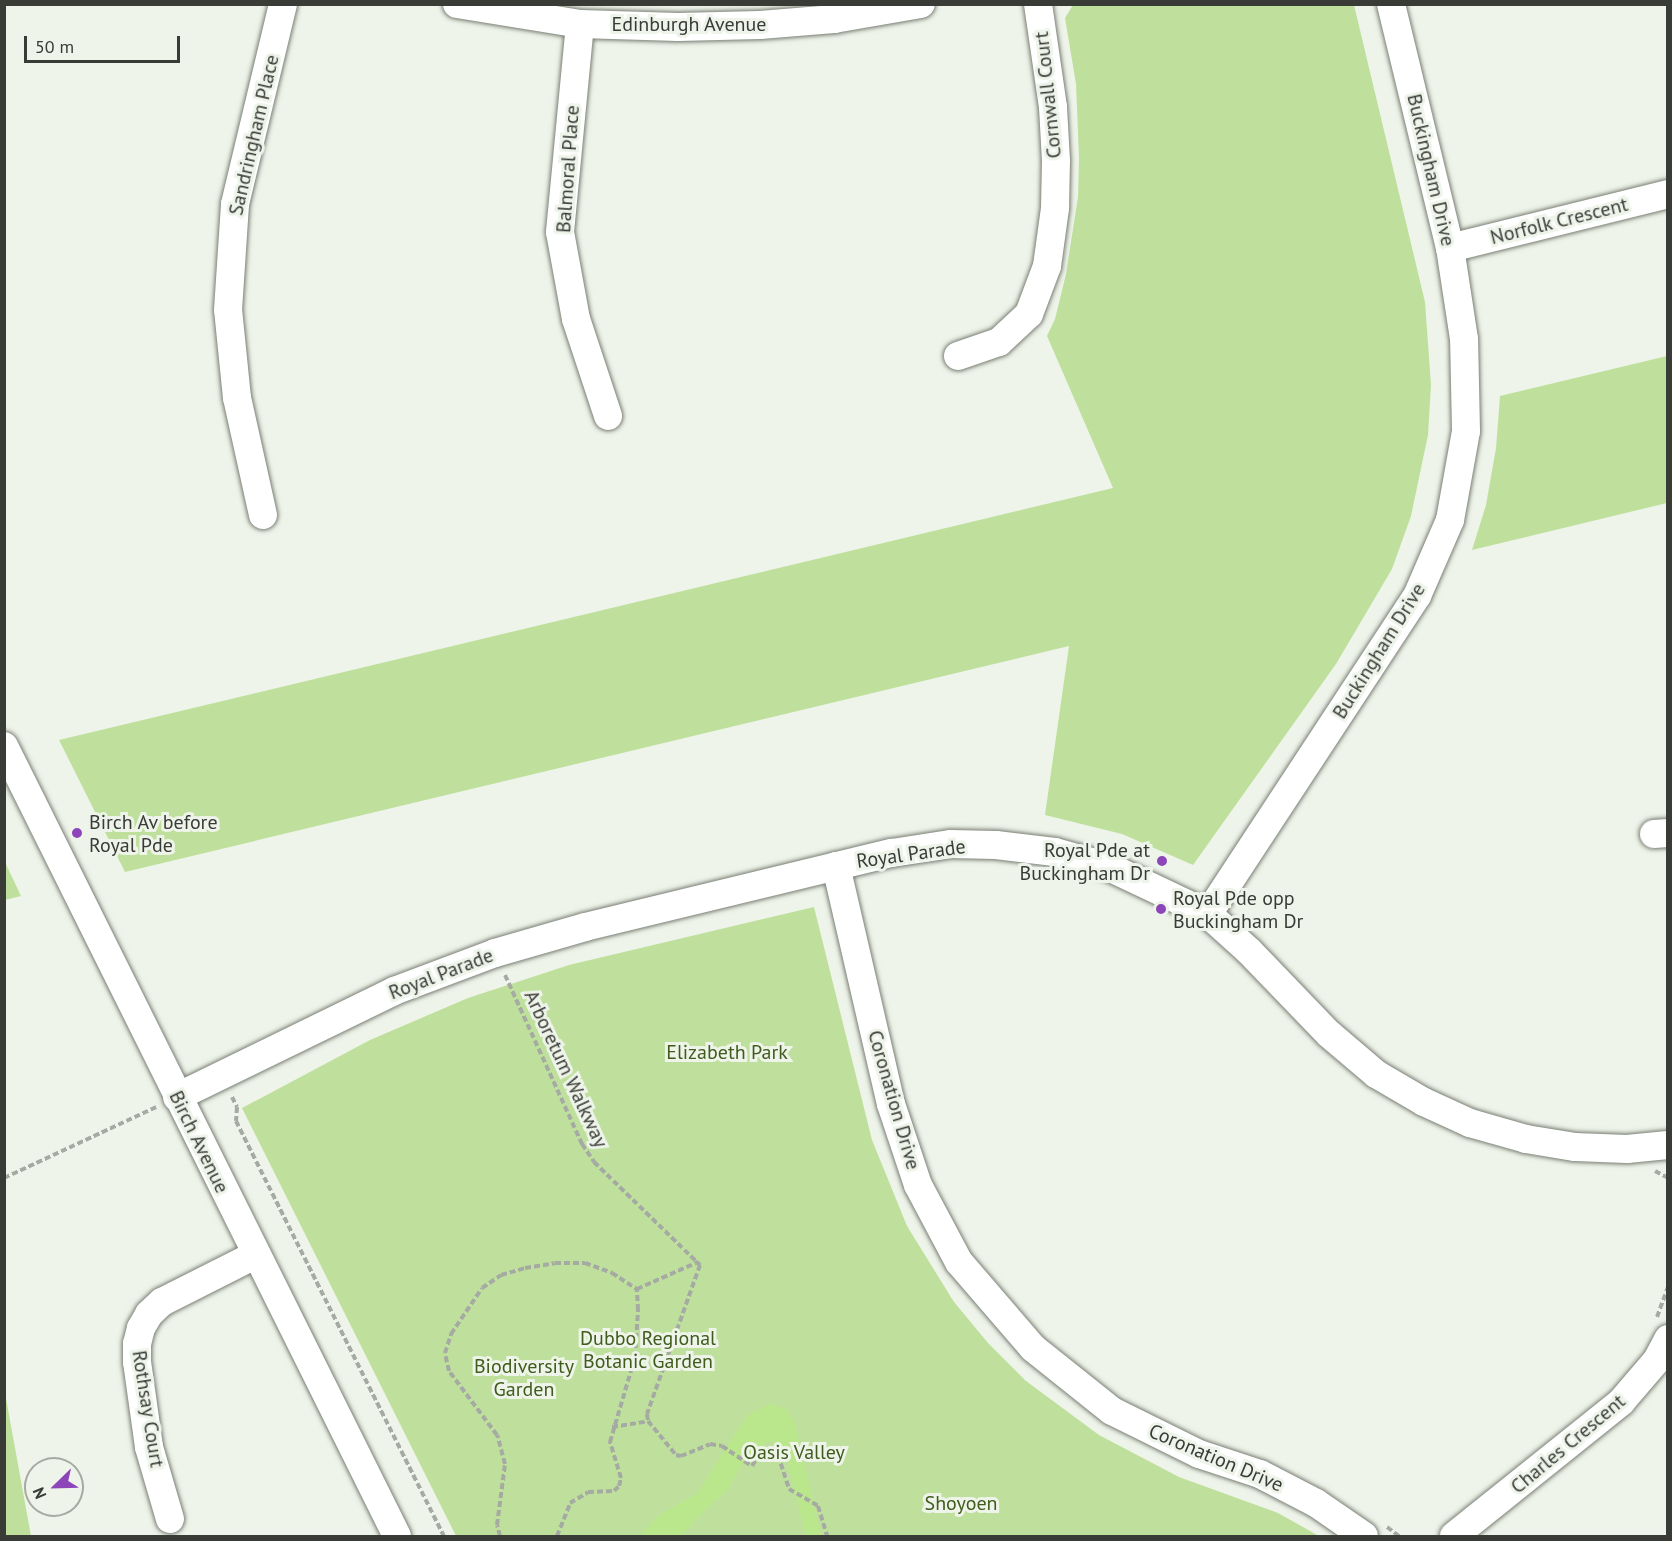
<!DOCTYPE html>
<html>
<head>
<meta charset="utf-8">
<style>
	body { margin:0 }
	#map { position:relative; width:1672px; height:1541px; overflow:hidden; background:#eef4e9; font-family:"PT Sans",sans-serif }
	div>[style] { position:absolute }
	.green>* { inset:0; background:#bee09c }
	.water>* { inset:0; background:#bae78b }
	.path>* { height:4px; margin-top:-2px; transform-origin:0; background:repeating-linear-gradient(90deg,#a5aaa2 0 6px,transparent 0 9px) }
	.roads { filter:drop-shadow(0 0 2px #7a7f75) drop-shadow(0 0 2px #7a7f75) }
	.minor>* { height:28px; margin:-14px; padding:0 14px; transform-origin:14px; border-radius:14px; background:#fff }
	.dots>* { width:16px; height:16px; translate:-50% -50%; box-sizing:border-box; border:3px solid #eef4e9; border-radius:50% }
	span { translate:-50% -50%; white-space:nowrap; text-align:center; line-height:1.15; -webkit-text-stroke:6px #eef4e9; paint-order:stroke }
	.street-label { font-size:20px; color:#393b37 }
	.poi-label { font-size:20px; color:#393b37 }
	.left { translate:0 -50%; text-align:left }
	.right { translate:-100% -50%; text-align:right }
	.park-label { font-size:20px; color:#405c1d }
	.frame { position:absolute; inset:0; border:6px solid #393b37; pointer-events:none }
	.north { position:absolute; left:24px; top:1457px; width:60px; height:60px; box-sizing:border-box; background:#eef4e9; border:2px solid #a6aaa2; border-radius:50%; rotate:247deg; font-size:16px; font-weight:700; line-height:24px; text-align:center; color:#393b37 }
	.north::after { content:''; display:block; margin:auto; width:21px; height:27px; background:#8c46b9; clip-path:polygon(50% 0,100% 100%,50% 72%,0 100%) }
	.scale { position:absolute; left:24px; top:36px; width:156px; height:27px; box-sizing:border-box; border:3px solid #393b37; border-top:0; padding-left:8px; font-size:18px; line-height:21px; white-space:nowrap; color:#393b37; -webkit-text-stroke:4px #eef4e9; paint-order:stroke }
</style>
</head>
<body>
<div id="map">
	<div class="green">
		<i style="clip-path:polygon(1073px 5px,1354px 5px,1425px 302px,1431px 385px,1428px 435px,1411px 516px,1392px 569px,1336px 664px,1193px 865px,1122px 834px,1045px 815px,1069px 646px,125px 872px,59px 740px,1113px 488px,1047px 336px,1055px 319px,1066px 274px,1078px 197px,1079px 158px,1076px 84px,1065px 18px)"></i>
		<i style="clip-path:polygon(1667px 356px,1667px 503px,1472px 550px,1486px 505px,1496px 448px,1500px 396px)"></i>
		<i style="clip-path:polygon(5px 862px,21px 896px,5px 900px,4px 900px)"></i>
		<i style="clip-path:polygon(814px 907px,872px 1140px,907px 1226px,954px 1302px,988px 1343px,1026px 1381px,1099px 1435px,1179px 1477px,1278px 1513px,1319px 1536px,456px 1536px,242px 1108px,370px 1040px,468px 998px,569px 965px)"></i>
		<i style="clip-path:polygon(4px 1393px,5px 1393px,31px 1536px,5px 1536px)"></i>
	</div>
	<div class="water">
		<i style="clip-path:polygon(771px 1404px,786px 1409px,795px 1424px,821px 1536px,806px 1536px,785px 1452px,779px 1444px,768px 1441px,745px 1459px,728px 1489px,695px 1520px,682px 1536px,640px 1536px,659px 1515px,697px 1494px,741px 1425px,750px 1414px)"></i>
	</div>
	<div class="path">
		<i style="left:505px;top:975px;width:186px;rotate:65.5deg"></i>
		<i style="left:582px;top:1144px;width:22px;rotate:56deg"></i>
		<i style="left:594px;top:1162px;width:148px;rotate:44.2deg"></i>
		<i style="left:700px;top:1265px;width:158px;rotate:109.6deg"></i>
		<i style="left:647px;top:1414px;width:7px;rotate:82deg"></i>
		<i style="left:648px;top:1421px;width:44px;rotate:50.5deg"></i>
		<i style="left:676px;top:1455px;width:5px;rotate:11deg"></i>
		<i style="left:681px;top:1456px;width:31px;rotate:-22deg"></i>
		<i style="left:710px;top:1444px;width:12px;rotate:9deg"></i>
		<i style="left:722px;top:1446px;width:36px;rotate:34deg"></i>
		<i style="left:752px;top:1466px;width:13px;rotate:-58deg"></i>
		<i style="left:759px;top:1455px;width:11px;rotate:-27deg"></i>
		<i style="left:769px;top:1450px;width:10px;rotate:29deg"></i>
		<i style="left:778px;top:1455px;width:36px;rotate:72deg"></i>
		<i style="left:789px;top:1489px;width:34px;rotate:30deg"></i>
		<i style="left:818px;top:1506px;width:31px;rotate:73deg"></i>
		<i style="left:232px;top:1097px;width:11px;rotate:63deg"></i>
		<i style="left:237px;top:1107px;width:14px;rotate:94deg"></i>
		<i style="left:236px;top:1121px;width:464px;rotate:63.4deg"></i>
		<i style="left:1655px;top:1171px;width:15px;rotate:28deg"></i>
		<i style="left:4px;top:1178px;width:168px;rotate:-25deg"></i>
		<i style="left:637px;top:1289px;width:67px;rotate:-23.9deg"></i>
		<i style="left:1657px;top:1317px;width:32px;rotate:-70deg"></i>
		<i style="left:612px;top:1427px;width:36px;rotate:-9deg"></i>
		<i style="left:1387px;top:1527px;width:15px;rotate:37deg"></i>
		<i style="left:500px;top:1536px;width:11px;rotate:-105deg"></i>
		<i style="left:497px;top:1525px;width:62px;rotate:-82.5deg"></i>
		<i style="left:505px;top:1464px;width:30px;rotate:-105deg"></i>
		<i style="left:497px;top:1435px;width:80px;rotate:-126.9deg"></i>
		<i style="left:449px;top:1371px;width:18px;rotate:-103deg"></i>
		<i style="left:445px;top:1353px;width:20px;rotate:-72deg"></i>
		<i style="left:451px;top:1334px;width:55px;rotate:-56deg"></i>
		<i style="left:482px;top:1288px;width:23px;rotate:-34deg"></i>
		<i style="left:501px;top:1275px;width:25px;rotate:-16deg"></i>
		<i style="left:525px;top:1268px;width:30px;rotate:-9deg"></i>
		<i style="left:555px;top:1263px;width:30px"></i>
		<i style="left:585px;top:1263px;width:29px;rotate:20deg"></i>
		<i style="left:612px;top:1273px;width:30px;rotate:33deg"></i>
		<i style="left:557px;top:1536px;width:35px;rotate:-68deg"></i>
		<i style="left:570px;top:1503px;width:21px;rotate:-31deg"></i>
		<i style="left:588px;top:1492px;width:26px;rotate:-2deg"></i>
		<i style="left:614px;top:1491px;width:7px;rotate:-45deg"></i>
		<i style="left:619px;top:1486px;width:8px;rotate:-76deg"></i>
		<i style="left:621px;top:1478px;width:38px;rotate:-107deg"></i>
		<i style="left:610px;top:1442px;width:89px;rotate:-73.6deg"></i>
		<i style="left:635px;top:1357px;width:47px;rotate:-86.3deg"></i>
		<i style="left:638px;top:1310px;width:21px;rotate:-93deg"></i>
	</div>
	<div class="roads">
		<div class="minor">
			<i style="left:457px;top:4px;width:125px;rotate:9.2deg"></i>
			<i style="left:580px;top:24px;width:98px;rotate:1.8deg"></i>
			<i style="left:678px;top:27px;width:82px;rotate:-1.4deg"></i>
			<i style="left:760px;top:25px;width:74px;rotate:-4.6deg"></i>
			<i style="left:834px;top:19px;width:88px;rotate:-9.8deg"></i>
			<i style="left:580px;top:24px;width:209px;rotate:95.5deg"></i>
			<i style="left:560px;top:232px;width:88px;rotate:79.6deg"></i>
			<i style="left:576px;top:319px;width:102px;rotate:71.7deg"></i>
			<i style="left:1450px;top:248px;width:225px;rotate:-13.9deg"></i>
			<i style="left:958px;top:356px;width:43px;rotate:-18.9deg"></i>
			<i style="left:999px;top:342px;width:41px;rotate:-43deg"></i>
			<i style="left:1029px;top:314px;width:51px;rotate:-69.4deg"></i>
			<i style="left:1047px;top:266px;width:59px;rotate:-82.1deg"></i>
			<i style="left:1055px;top:208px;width:47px;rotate:-88.8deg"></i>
			<i style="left:1056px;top:161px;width:54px;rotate:-93.2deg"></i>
			<i style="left:1053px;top:107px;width:104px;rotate:-98.3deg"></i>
			<i style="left:263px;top:515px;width:120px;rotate:-102.5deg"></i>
			<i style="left:237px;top:398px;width:88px;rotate:-95.8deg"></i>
			<i style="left:228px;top:310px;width:106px;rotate:-86.2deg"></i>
			<i style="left:235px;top:204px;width:206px;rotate:-76.5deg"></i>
			<i style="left:4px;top:746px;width:882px;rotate:63.55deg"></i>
			<i style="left:1654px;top:834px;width:14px;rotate:-4deg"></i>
			<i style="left:836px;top:866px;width:244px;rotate:77deg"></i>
			<i style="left:891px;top:1104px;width:85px;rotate:71.6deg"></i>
			<i style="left:918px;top:1185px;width:87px;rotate:62deg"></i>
			<i style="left:959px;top:1262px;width:113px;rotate:49.3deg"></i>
			<i style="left:1033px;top:1348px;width:101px;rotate:38.6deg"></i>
			<i style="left:1112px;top:1411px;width:97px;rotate:26.3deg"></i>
			<i style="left:1199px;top:1454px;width:64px;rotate:18.2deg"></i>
			<i style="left:1260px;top:1474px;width:63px;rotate:27.4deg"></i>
			<i style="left:1316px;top:1503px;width:58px;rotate:34.5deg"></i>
			<i style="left:1208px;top:914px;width:381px;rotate:-56.7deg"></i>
			<i style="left:1417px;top:596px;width:83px;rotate:-66.5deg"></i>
			<i style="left:1450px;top:520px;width:90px;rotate:-79.8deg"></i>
			<i style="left:1466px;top:431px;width:92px;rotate:-91.2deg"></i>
			<i style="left:1464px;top:339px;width:92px;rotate:-98.7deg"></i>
			<i style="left:1450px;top:248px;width:251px;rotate:-103.6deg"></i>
			<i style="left:177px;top:1097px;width:242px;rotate:-26deg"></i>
			<i style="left:394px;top:991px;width:108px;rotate:-20.6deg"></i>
			<i style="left:495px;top:953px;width:94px;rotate:-16.1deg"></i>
			<i style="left:585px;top:927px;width:316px;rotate:-13.6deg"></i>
			<i style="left:892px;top:853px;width:60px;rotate:-8.7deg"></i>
			<i style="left:951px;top:844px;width:45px;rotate:1.3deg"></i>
			<i style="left:996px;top:845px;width:59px;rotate:6.8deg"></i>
			<i style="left:1055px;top:852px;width:56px;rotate:15.5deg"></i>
			<i style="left:1109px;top:867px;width:110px;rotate:25.4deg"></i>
			<i style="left:1208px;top:914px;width:55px;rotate:42.1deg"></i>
			<i style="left:1249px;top:951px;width:115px;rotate:46.1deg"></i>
			<i style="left:1329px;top:1034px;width:62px;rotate:40.4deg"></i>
			<i style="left:1376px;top:1074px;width:56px;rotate:30.3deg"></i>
			<i style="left:1424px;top:1102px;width:51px;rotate:24.5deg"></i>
			<i style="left:1470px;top:1123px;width:58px;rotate:15.9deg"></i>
			<i style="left:1526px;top:1139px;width:50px;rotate:9.3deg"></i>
			<i style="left:1575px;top:1147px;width:52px;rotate:2.2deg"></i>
			<i style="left:1627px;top:1149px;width:41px;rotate:-5.6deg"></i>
			<i style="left:170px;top:1519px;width:75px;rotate:-106.3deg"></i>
			<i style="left:149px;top:1447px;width:86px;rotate:-98deg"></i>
			<i style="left:137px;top:1362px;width:18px;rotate:-90deg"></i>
			<i style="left:137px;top:1344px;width:16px;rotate:-76deg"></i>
			<i style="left:141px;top:1328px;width:16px;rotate:-60deg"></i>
			<i style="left:149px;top:1314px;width:18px;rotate:-43deg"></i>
			<i style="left:162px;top:1302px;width:104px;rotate:-26.8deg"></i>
			<i style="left:1454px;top:1536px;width:214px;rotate:-38.7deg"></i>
			<i style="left:1621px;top:1402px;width:55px;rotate:-49.4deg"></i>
			<i style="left:1657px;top:1360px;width:24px;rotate:-62deg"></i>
		</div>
	</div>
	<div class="dots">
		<i style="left:77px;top:833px;background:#8c46b9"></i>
		<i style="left:1162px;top:861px;background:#8c46b9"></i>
		<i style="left:1161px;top:909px;background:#8c46b9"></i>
	</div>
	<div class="street-label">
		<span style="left:689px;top:24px">Edinburgh Avenue</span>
		<span style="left:1048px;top:95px;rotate:-96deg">Cornwall Court</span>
		<span style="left:254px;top:135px;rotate:-77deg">Sandringham Place</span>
		<span style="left:568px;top:169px;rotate:-86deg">Balmoral Place</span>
		<span style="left:1431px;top:170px;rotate:77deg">Buckingham Drive</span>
		<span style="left:1559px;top:221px;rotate:-14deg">Norfolk Crescent</span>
		<span style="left:1379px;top:651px;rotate:-58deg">Buckingham Drive</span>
		<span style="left:911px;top:854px;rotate:-8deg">Royal Parade</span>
		<span style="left:441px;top:974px;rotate:-21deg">Royal Parade</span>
		<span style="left:566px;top:1069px;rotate:65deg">Arboretum Walkway</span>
		<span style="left:894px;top:1100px;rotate:74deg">Coronation Drive</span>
		<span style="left:199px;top:1142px;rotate:64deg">Birch Avenue</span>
		<span style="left:148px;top:1409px;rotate:81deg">Rothsay Court</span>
		<span style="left:1568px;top:1444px;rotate:-40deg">Charles Crescent</span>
		<span style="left:1216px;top:1458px;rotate:23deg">Coronation Drive</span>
	</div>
	<div class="poi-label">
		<span class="left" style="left:89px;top:834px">Birch Av before<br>Royal Pde</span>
		<span class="right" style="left:1150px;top:862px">Royal Pde at<br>Buckingham Dr</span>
		<span class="left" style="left:1173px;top:910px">Royal Pde opp<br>Buckingham Dr</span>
	</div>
	<div class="park-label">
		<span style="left:727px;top:1052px">Elizabeth Park</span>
		<span style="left:648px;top:1350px">Dubbo Regional<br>Botanic Garden</span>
		<span style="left:524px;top:1378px">Biodiversity<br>Garden</span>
		<span style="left:794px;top:1452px">Oasis Valley</span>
		<span style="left:961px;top:1503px">Shoyoen</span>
	</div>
	<div class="frame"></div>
	<div class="north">N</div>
	<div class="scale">50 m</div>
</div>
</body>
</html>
